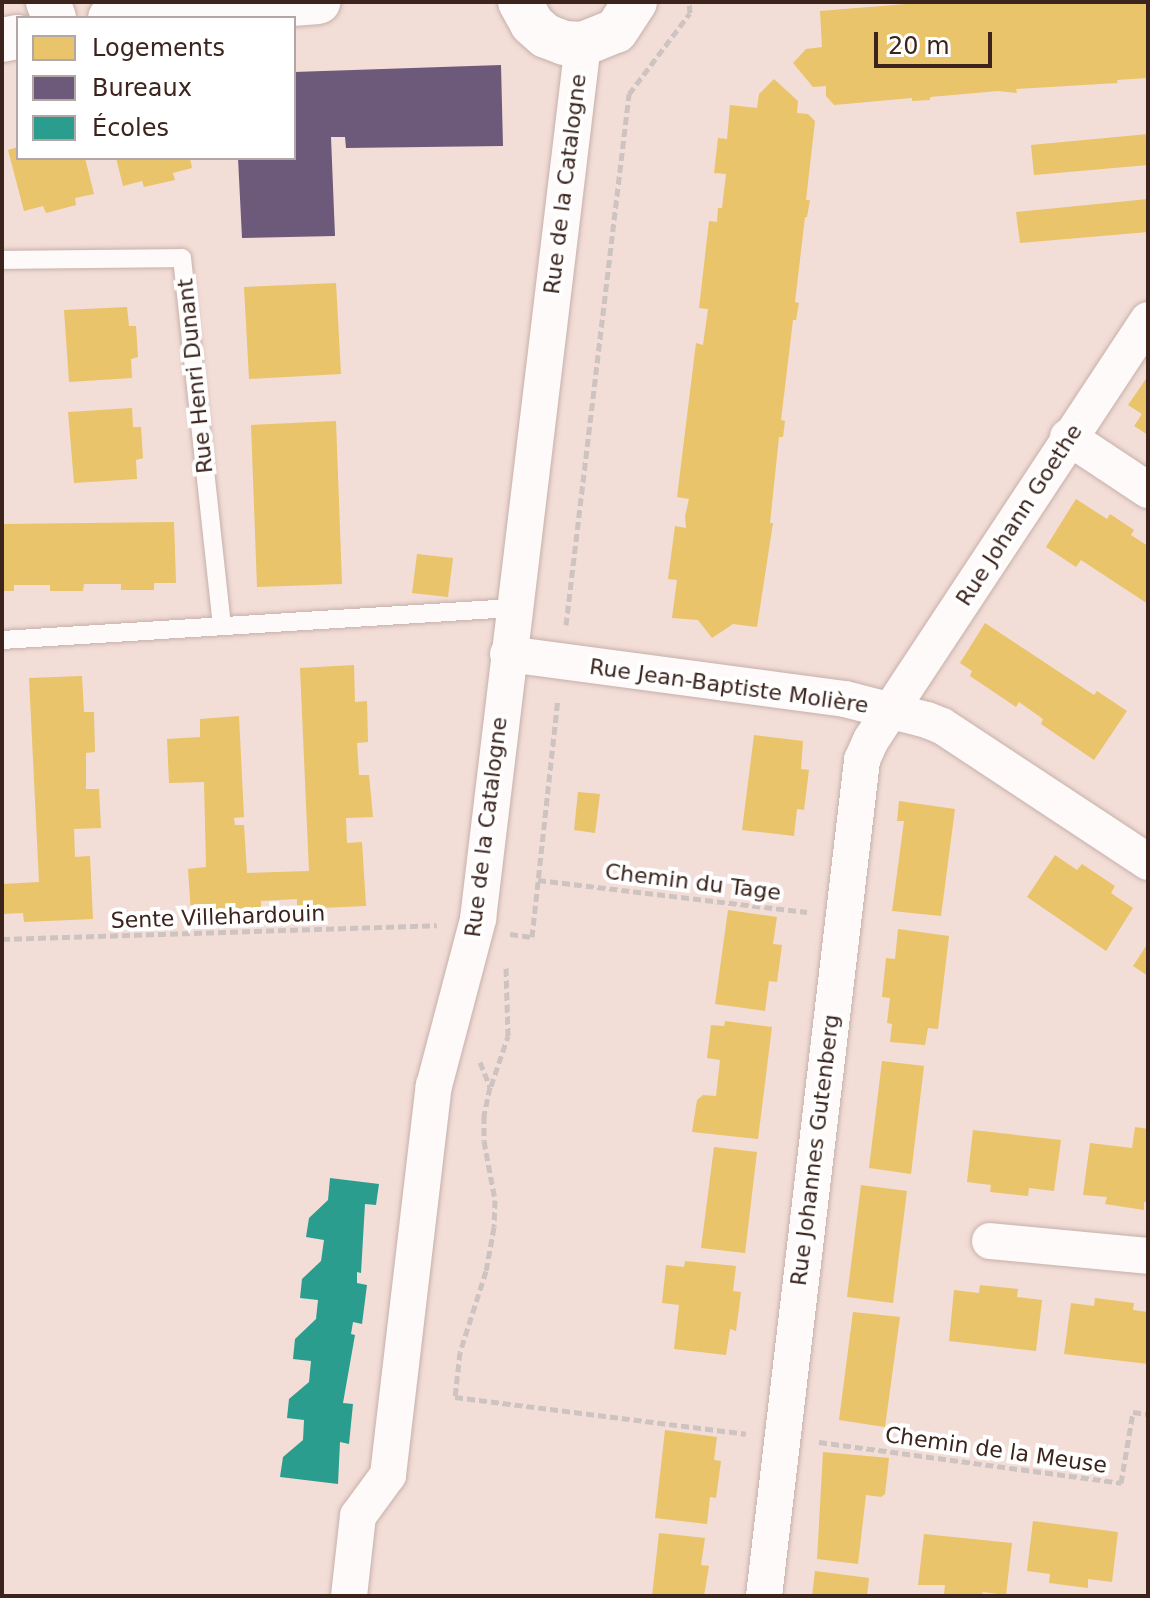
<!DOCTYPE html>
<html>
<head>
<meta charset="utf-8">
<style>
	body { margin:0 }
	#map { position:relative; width:1150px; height:1598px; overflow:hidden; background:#f3ddd7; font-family:"DejaVu Sans",sans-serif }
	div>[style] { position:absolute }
	.homes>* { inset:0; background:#e9c46a }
	.offices>* { inset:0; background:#6d597a }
	.schools>* { inset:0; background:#2a9d8f }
	.path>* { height:5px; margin-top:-2.5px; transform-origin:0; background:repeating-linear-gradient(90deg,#cdc3c1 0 8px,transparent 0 12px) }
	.roads { filter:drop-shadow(0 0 2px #c6b0aa) drop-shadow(0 0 2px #c6b0aa) }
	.service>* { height:18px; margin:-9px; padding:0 9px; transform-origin:9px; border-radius:9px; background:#fdfaf9 }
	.minor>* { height:36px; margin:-18px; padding:0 18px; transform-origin:18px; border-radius:18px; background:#fdfaf9 }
	.tertiary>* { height:44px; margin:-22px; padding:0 22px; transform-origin:22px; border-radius:22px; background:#fdfaf9 }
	span { translate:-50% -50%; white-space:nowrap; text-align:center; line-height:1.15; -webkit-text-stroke:8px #fff; paint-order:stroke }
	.street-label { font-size:22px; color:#3c241d }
	.frame { position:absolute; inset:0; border:4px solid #3c241d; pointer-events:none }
	.legend { position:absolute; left:16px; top:16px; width:280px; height:144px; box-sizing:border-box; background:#fff; border:2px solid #b1a7a5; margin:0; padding:10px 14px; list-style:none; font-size:24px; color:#3c241d }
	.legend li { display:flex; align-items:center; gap:16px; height:40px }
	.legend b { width:40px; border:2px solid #b1a7a5 }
	.scale { position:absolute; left:874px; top:32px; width:118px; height:36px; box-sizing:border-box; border:4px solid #3c241d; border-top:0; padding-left:10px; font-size:24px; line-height:28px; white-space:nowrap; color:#3c241d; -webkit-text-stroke:6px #fff; paint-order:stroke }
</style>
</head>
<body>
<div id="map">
	<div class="homes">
		<i style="clip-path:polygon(930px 2px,1148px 2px,1148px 78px,1117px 80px,1118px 83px,1016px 89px,1017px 93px,998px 91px,930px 97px,930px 100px,912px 101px,912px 98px,834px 105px,826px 96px,826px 86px,813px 87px,793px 63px,806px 49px,822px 47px,820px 11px)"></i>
		<i style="clip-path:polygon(774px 79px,798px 101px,797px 113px,808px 114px,815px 121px,806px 200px,810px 200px,807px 217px,805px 217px,795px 302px,799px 303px,796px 320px,793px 320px,781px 420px,785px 421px,783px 437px,779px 437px,770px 523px,773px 523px,757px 627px,733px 624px,712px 638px,698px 620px,672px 618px,677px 580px,668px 579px,675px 526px,686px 528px,685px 516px,689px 499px,677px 497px,696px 343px,703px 345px,708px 309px,699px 308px,709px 221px,717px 222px,718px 208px,722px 208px,726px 174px,714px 173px,718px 138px,727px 139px,730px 105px,757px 108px,759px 94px)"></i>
		<i style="clip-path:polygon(1148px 134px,1148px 165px,1034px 175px,1031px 145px)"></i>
		<i style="clip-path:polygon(18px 147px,18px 158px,85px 158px,94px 194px,75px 198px,76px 205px,46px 213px,43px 206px,24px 211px,8px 150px)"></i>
		<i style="clip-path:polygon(116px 158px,190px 158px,192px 168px,173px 173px,175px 180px,144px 187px,142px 181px,123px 186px)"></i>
		<i style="clip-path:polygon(1148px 199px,1148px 232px,1020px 243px,1016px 212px)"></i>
		<i style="clip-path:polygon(336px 283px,341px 374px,249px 379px,244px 287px)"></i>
		<i style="clip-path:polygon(127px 307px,129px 326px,136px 326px,138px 357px,131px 359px,132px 378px,69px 382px,64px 310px)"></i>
		<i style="clip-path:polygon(1148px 376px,1148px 435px,1134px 426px,1142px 414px,1128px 405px)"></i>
		<i style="clip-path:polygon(132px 408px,133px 427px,141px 427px,143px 458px,136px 460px,137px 479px,74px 483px,68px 412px)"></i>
		<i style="clip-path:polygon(336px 421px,342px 584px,257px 587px,251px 425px)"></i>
		<i style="clip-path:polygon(1076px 499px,1107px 519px,1110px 514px,1134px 530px,1131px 535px,1148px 546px,1148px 604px,1081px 560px,1076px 567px,1046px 547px)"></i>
		<i style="clip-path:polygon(174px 522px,176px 583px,154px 583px,154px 590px,121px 590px,121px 584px,84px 584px,83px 591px,50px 591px,50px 585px,14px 585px,14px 591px,2px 591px,2px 524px)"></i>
		<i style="clip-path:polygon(417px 554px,453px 558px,448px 597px,412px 593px)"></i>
		<i style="clip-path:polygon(985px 623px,1094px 695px,1097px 691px,1127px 711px,1094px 760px,1041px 724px,1043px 719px,1019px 702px,1016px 707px,970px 676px,972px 671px,960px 663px)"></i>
		<i style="clip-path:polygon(354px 665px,355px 702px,367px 701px,368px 742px,357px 743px,359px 775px,369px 775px,373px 817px,346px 818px,347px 843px,362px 842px,366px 906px,297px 909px,297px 899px,261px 901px,261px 911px,191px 914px,188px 869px,206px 867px,204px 782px,169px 783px,167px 739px,200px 737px,200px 719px,239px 716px,244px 817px,234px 818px,235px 825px,244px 825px,247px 873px,309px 871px,300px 668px)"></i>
		<i style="clip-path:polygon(82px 676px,84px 712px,94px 712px,95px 752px,86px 753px,86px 789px,99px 789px,101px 828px,74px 829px,75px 857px,90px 856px,93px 919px,24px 922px,23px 913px,2px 914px,2px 884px,39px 882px,29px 678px)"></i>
		<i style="clip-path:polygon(754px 735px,803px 741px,801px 769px,809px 770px,804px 810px,797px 809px,794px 836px,742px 830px)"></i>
		<i style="clip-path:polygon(578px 792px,600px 794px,595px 833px,574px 830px)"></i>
		<i style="clip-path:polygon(899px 801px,955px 809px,941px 916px,892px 911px,904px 821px,897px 821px)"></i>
		<i style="clip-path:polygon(1055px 855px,1077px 870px,1082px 864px,1115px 886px,1111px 893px,1133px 908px,1106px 951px,1027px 897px)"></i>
		<i style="clip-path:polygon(728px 910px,777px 917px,773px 944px,782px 945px,777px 982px,769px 981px,765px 1011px,715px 1004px)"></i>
		<i style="clip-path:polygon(898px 929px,949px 936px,938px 1029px,928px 1028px,925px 1045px,890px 1042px,892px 1024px,887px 1023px,890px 998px,882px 997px,886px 958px,895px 959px)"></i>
		<i style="clip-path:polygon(1148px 943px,1148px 976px,1133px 966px)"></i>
		<i style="clip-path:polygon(725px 1021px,772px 1027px,758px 1139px,692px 1132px,697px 1100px,703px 1095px,716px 1096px,720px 1060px,707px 1058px,711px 1025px,724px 1026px)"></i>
		<i style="clip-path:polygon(882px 1061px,924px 1066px,911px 1174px,869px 1168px)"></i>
		<i style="clip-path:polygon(1135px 1127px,1148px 1129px,1148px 1202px,1144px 1202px,1144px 1210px,1105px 1204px,1107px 1197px,1083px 1195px,1090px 1143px,1132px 1148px)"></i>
		<i style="clip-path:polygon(973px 1130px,1061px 1140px,1054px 1191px,1029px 1188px,1028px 1196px,990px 1192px,991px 1185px,967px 1182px)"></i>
		<i style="clip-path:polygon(714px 1147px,757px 1152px,745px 1253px,701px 1248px)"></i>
		<i style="clip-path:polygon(861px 1185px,907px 1191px,893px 1303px,847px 1297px)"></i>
		<i style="clip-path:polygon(685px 1261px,736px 1266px,733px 1291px,741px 1292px,736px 1331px,730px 1329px,726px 1355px,674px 1349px,679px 1305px,662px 1303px,666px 1265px,684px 1267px)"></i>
		<i style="clip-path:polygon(980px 1285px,1018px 1289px,1017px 1297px,1042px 1300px,1036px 1351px,949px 1341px,954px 1290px,979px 1293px)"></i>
		<i style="clip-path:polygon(1095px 1298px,1134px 1303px,1133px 1310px,1148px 1312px,1148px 1364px,1064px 1354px,1071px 1303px,1094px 1306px)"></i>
		<i style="clip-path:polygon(853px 1312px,900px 1317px,885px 1427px,839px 1420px)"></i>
		<i style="clip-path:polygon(665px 1430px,717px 1437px,714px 1460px,721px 1461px,716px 1498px,710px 1497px,707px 1524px,655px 1518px)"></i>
		<i style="clip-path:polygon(823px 1452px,889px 1458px,885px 1494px,881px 1497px,866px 1495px,858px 1564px,817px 1559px)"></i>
		<i style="clip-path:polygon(1033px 1521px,1118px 1532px,1112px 1582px,1088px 1579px,1088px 1588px,1049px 1583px,1050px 1574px,1027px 1571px)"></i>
		<i style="clip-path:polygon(659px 1533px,705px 1538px,701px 1565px,709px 1566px,704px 1596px,652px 1596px)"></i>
		<i style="clip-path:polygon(924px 1534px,1012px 1543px,1006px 1595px,983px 1592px,981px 1596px,961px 1596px,944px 1594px,945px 1585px,918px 1585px)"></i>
		<i style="clip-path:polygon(815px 1571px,869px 1578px,867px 1596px,812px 1596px)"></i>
	</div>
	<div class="offices">
		<i style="clip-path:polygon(501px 65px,503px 146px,346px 148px,345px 137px,331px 137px,335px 236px,242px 238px,238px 158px,294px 158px,294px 72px)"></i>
	</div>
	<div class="schools">
		<i style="clip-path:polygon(330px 1178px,379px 1184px,376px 1205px,365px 1204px,361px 1273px,357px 1272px,357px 1283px,367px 1285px,362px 1324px,353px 1322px,351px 1334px,355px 1335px,343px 1403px,353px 1404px,349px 1444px,340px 1442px,338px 1484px,280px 1477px,283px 1457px,303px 1440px,304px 1420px,287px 1418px,289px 1399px,309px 1382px,311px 1361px,293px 1359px,295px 1339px,316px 1319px,318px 1300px,300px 1298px,302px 1279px,321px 1261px,324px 1240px,306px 1237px,309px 1218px,328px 1200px)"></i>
	</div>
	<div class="path">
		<i style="left:566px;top:625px;width:535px;rotate:-83.23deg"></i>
		<i style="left:629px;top:94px;width:101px;rotate:-53deg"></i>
		<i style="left:690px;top:13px;width:11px;rotate:-95deg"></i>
		<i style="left:538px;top:880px;width:271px;rotate:6.8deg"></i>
		<i style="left:510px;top:934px;width:22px;rotate:8deg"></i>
		<i style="left:532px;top:937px;width:240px;rotate:-83.8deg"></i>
		<i style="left:2px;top:939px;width:435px;rotate:-1.8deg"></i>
		<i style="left:480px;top:1062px;width:27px;rotate:68deg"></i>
		<i style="left:490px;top:1087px;width:30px;rotate:102deg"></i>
		<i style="left:484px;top:1116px;width:25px;rotate:90deg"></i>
		<i style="left:484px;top:1141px;width:60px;rotate:79.4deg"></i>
		<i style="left:495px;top:1200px;width:27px;rotate:92deg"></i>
		<i style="left:494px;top:1227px;width:45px;rotate:100.3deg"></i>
		<i style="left:486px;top:1271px;width:85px;rotate:107.8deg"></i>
		<i style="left:460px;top:1352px;width:45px;rotate:96.3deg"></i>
		<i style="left:455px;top:1397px;width:293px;rotate:7.2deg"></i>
		<i style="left:491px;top:1086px;width:53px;rotate:-71.2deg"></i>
		<i style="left:508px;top:1036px;width:69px;rotate:-91.7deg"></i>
		<i style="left:819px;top:1442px;width:305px;rotate:7.7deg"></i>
		<i style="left:1121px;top:1483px;width:72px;rotate:-80.4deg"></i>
		<i style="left:1133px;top:1412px;width:15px;rotate:8deg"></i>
	</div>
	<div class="roads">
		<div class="service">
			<i style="left:2px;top:260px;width:180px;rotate:-0.6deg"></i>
			<i style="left:182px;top:258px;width:370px;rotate:83.8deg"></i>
			<i style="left:2px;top:640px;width:511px;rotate:-3.59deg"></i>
		</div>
		<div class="minor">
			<i style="left:1068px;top:437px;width:96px;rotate:33.5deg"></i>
			<i style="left:508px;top:654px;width:340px;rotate:7.6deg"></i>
			<i style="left:845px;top:699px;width:85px;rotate:14.4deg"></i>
			<i style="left:927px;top:720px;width:16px;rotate:22deg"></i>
			<i style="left:942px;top:726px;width:247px;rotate:33.4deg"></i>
			<i style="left:990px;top:1241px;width:159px;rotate:5.4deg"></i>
			<i style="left:349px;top:1596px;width:81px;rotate:-83.6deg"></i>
			<i style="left:358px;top:1516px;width:51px;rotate:-53.8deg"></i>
			<i style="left:388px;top:1475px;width:392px;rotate:-83.3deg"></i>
			<i style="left:434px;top:1086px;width:173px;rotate:-75.2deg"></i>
			<i style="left:478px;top:919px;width:881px;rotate:-83.16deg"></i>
			<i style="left:764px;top:1596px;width:842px;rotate:-83.31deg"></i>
			<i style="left:862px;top:760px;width:22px;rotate:-66deg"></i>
			<i style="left:871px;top:740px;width:503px;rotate:-56.59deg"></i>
		</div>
		<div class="tertiary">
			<i style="left:48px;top:2px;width:17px;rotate:69deg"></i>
			<i style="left:520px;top:2px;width:25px;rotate:61deg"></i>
			<i style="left:532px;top:24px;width:18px;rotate:41deg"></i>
			<i style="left:546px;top:36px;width:19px;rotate:21deg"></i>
			<i style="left:564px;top:43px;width:19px;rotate:3deg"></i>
			<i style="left:583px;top:44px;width:35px;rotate:-22deg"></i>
			<i style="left:616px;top:31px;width:35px;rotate:-57deg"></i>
			<i style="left:110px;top:18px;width:209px;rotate:-4.4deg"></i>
			<i style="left:2px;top:40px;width:16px;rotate:-11deg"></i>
		</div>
	</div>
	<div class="street-label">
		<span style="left:565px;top:184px;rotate:-83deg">Rue de la Catalogne</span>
		<span style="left:195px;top:376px;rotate:-96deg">Rue Henri Dunant</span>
		<span style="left:1019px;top:515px;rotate:-57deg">Rue Johann Goethe</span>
		<span style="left:729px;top:686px;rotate:8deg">Rue Jean-Baptiste Molière</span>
		<span style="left:486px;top:827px;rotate:-83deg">Rue de la Catalogne</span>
		<span style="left:693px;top:882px;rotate:7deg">Chemin du Tage</span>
		<span style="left:218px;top:917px;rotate:-2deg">Sente Villehardouin</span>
		<span style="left:815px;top:1150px;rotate:-83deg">Rue Johannes Gutenberg</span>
		<span style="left:996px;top:1450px;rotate:8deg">Chemin de la Meuse</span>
	</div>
	<div class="frame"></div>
	<ul class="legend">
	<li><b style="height:22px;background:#e9c46a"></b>Logements</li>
	<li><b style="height:22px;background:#6d597a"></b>Bureaux</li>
	<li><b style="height:22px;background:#2a9d8f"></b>Écoles</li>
	</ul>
	<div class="scale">20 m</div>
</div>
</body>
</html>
